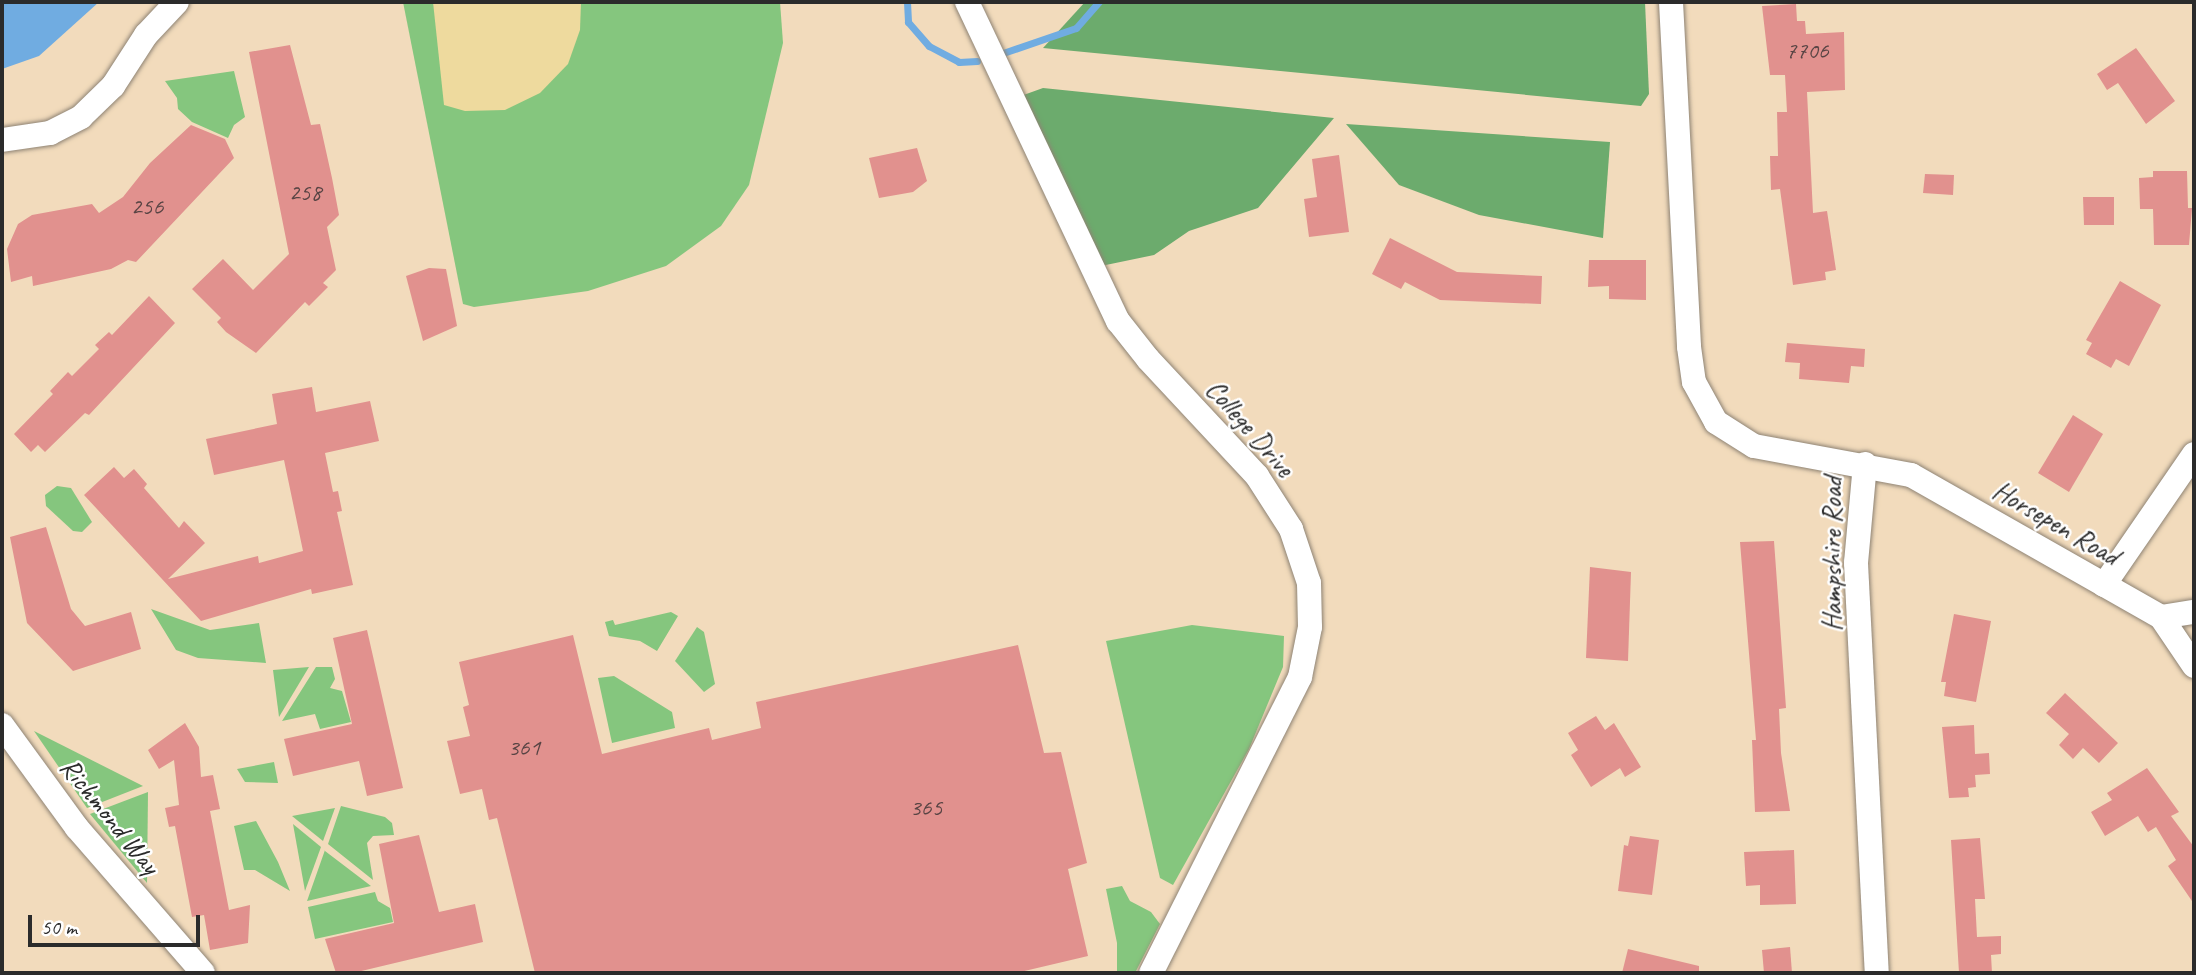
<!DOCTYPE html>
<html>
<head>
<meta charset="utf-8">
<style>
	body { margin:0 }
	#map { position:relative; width:2196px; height:975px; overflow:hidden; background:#f2dbbc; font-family:Caveat,sans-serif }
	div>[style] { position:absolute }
	.green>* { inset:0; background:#85c67e }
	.forest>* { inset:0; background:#6cab6d }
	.sand>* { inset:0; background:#eeda9e }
	.water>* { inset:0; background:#70ace1 }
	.stream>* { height:7px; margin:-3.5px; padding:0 3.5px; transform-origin:3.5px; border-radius:3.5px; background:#70ace1 }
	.building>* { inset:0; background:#e1918e }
	.roads { filter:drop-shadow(0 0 2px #8e8374) drop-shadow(0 0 2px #8e8374) }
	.minor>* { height:24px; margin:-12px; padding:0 12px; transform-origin:12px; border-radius:12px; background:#fff }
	span { translate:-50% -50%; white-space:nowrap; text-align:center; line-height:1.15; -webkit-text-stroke:5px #fff; paint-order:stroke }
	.number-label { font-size:24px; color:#584444 }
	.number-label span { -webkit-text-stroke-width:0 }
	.street-label { font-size:28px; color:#2b2b2b }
	.frame { position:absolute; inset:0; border:4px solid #2b2b2b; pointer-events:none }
	.scale { position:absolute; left:28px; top:915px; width:172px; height:32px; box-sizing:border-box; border:4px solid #2b2b2b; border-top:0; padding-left:9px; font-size:21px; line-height:24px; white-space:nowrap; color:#2b2b2b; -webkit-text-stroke:5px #fff; paint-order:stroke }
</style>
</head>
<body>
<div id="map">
	<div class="green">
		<i style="clip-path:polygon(403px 2px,780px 2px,783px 43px,749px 185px,721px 226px,666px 266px,588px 291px,474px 307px,463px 304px)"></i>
		<i style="clip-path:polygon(234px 71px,245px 117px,234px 125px,228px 138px,192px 122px,178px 109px,177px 98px,165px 81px)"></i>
		<i style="clip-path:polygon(57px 486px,71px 488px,92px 522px,82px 532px,73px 531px,46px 506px,45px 495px)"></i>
		<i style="clip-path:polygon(151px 609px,210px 630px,259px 623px,266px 663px,198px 658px,176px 650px)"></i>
		<i style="clip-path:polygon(671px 612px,678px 616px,657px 651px,640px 641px,609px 636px,605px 622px,613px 620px,615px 625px)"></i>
		<i style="clip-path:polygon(1192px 625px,1284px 636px,1283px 667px,1249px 749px,1173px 885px,1160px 878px,1106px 641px)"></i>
		<i style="clip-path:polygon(697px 627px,704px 632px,715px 684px,704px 692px,675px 661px)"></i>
		<i style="clip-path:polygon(309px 667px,279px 717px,273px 670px)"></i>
		<i style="clip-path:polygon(316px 667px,332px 667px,335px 679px,330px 688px,342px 691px,351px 722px,320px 729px,315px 714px,282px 721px)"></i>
		<i style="clip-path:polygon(614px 676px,672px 712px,675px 728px,612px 743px,598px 678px)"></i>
		<i style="clip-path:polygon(34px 731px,143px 786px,87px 808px)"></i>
		<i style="clip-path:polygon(274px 762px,278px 783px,245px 782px,237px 769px)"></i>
		<i style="clip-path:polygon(148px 792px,147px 883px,90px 814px)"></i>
		<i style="clip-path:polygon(341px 806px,385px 817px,392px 823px,394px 835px,373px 836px,367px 843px,373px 880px,328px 844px)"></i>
		<i style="clip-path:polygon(335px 808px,323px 841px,292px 816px)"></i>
		<i style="clip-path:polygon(256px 821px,278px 862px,290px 891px,255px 870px,244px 870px,234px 826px)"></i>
		<i style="clip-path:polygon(293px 824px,321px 847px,305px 891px)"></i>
		<i style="clip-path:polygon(325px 850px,325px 851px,371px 886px,307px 901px)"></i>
		<i style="clip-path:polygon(1122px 886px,1130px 901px,1151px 912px,1160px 924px,1135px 973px,1117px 973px,1117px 943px,1106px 889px)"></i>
		<i style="clip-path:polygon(375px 892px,378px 901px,390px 908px,393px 922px,315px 939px,308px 907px)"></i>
	</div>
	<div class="forest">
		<i style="clip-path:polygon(1085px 2px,1645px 2px,1649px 94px,1641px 106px,1043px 48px)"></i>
		<i style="clip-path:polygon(1043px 88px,1334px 118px,1258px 208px,1189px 231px,1154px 255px,1101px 266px,1018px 97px)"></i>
		<i style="clip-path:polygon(1346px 124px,1610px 142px,1603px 238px,1479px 215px,1399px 185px)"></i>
	</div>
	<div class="sand">
		<i style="clip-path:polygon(433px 2px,581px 2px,580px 30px,568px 64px,540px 93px,505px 110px,465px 111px,444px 105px)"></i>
	</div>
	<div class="water">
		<i style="clip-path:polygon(2px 2px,99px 2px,39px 56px,2px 69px)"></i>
	</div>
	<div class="stream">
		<i style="left:907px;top:2px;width:20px;rotate:87deg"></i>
		<i style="left:908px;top:22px;width:32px;rotate:49deg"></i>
		<i style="left:929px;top:46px;width:34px;rotate:28deg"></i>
		<i style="left:959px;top:62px;width:18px;rotate:-3deg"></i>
		<i style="left:1003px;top:53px;width:77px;rotate:-18.9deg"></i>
		<i style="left:1076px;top:28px;width:35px;rotate:-49deg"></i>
	</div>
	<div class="building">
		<i style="clip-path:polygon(1796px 4px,1797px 21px,1805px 21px,1806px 34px,1844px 32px,1845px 90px,1807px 92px,1813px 213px,1827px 211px,1836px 270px,1825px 272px,1826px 280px,1793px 285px,1780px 189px,1771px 190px,1770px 156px,1778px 156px,1777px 112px,1787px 112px,1785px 75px,1770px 75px,1762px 6px)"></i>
		<i style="clip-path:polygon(290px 45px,311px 125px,320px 124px,332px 178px,339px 215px,327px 227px,336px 270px,323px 283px,328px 287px,309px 306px,305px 302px,256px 353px,226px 332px,217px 322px,221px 318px,192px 289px,223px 259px,253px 290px,289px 254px,249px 52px)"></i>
		<i style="clip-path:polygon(2136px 48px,2175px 101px,2146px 124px,2118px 83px,2107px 90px,2097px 74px)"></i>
		<i style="clip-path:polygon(191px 125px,225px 139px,234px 158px,136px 262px,128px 260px,111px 269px,33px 286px,32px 276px,11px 282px,7px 249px,18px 224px,32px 215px,92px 204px,99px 213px,123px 197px,150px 163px)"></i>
		<i style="clip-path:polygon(917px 148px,927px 181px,913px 192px,879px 198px,869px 158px)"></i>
		<i style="clip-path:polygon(1339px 155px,1349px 232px,1309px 237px,1304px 199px,1317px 197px,1312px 159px)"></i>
		<i style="clip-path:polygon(2153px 171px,2187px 171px,2188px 208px,2192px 208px,2189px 245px,2154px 245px,2153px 209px,2140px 209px,2139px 178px,2153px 177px)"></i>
		<i style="clip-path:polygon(1925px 174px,1954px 175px,1953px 195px,1923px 193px)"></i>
		<i style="clip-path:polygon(2083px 197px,2114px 197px,2114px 225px,2084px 225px)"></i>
		<i style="clip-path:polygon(1390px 238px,1457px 272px,1542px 276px,1541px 304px,1440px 300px,1405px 282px,1401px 289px,1372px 274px)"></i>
		<i style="clip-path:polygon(1589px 260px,1646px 260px,1646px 300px,1609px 299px,1609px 286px,1588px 287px)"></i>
		<i style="clip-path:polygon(429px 268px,446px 269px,457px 326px,423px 341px,406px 276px)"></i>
		<i style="clip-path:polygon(2120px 281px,2161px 305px,2129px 366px,2116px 359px,2111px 368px,2086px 354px,2092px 343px,2086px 340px)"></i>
		<i style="clip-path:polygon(149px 296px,175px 323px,89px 415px,85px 413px,45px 452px,38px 445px,31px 452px,14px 434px,53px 394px,50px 391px,68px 372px,72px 376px,99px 349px,95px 345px,109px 332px,112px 335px)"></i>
		<i style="clip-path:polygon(1787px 343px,1865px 349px,1864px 367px,1851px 366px,1849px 383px,1799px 379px,1800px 363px,1785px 362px)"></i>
		<i style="clip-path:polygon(312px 387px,316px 412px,370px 401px,379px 441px,325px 453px,333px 492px,338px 491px,342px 511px,337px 512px,353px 585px,312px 594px,311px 589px,201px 621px,84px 495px,114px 467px,124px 478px,134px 469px,147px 484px,144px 488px,179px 528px,184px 521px,205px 543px,168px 579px,258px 556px,259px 563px,303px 551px,284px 460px,214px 475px,206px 439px,277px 424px,272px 394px)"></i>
		<i style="clip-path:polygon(2073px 415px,2103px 434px,2069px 492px,2038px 473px)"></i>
		<i style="clip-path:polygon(46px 527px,71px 609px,85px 626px,131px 612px,141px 649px,73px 671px,27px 623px,10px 537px)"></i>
		<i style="clip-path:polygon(1774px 541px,1786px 708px,1779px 709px,1781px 753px,1790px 811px,1755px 812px,1752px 740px,1756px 740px,1740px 542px)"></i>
		<i style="clip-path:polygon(1590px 567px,1631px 572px,1628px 661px,1586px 658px)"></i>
		<i style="clip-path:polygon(1954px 614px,1991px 621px,1976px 702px,1944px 696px,1946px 682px,1941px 682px)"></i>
		<i style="clip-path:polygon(367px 630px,403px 788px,367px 796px,359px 761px,293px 776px,284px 739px,352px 724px,333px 638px)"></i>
		<i style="clip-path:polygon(573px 635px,602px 754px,709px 728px,712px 740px,761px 728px,756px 702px,1018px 645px,1044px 753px,1061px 752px,1087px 863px,1068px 869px,1088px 956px,1016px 973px,535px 973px,497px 818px,489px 820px,482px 789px,460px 794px,447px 741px,470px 736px,463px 707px,469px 705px,459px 662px)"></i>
		<i style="clip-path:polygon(2065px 693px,2118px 743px,2099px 763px,2083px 748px,2073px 759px,2059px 745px,2069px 734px,2046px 713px)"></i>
		<i style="clip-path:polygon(1596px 716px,1605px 730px,1614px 723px,1641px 767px,1625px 777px,1620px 768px,1591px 787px,1571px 755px,1578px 750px,1568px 733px)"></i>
		<i style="clip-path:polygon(185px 723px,199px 747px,201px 777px,213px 775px,220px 809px,210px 811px,229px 910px,250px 905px,248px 943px,210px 950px,204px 915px,192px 917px,175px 826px,169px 827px,165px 808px,179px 805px,174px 760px,159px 769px,148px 750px)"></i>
		<i style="clip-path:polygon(1974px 725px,1975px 754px,1989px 753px,1990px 774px,1975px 775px,1976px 787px,1968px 788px,1969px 797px,1949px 798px,1942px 727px)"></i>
		<i style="clip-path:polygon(2147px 768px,2179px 812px,2171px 816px,2194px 847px,2194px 904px,2168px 866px,2176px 860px,2156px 827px,2148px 832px,2138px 816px,2105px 836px,2091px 812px,2112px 800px,2107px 793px)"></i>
		<i style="clip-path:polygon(419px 835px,439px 912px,475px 904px,483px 942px,353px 973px,336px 973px,325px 939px,394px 923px,379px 844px)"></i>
		<i style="clip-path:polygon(1630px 836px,1659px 840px,1652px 895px,1618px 891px,1624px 845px,1628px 846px)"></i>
		<i style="clip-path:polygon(1980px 838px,1985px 899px,1975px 899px,1977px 937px,2001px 936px,2001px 954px,1991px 955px,1992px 973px,1959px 973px,1951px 840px)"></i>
		<i style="clip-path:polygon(1794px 850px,1796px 904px,1760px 905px,1760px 885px,1746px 886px,1744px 852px)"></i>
		<i style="clip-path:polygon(1790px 947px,1792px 973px,1764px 973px,1762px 950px)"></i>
		<i style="clip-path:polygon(1628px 949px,1699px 966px,1699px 973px,1622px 973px)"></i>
	</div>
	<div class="roads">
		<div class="minor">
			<i style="left:967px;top:2px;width:353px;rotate:64.7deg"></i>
			<i style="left:1118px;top:321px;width:48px;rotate:51.7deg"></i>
			<i style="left:1148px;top:359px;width:160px;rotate:47deg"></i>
			<i style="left:1257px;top:476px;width:63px;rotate:57.3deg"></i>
			<i style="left:1291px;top:529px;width:57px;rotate:71.6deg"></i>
			<i style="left:1309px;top:583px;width:44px;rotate:88.7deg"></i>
			<i style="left:1310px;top:627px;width:51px;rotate:101.3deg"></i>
			<i style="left:1300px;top:677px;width:331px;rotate:116.7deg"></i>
			<i style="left:1671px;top:2px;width:345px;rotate:87deg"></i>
			<i style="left:1689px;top:347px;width:35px;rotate:82deg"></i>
			<i style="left:1694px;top:382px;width:46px;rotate:61.2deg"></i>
			<i style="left:1716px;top:422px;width:45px;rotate:32.3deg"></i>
			<i style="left:1754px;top:446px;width:160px;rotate:10.5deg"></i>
			<i style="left:1911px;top:475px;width:288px;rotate:29.6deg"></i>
			<i style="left:2161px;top:617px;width:59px;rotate:56deg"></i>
			<i style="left:2px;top:140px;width:49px;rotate:-8.3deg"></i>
			<i style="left:50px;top:133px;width:35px;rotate:-27deg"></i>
			<i style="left:81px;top:117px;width:45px;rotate:-44.1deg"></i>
			<i style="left:113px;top:86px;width:61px;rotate:-57.1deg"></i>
			<i style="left:146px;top:35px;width:45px;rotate:-46.8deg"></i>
			<i style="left:1865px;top:464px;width:99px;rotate:95.2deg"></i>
			<i style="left:1856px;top:563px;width:411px;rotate:87.1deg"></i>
			<i style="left:2104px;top:585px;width:159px;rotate:-55.5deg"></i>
			<i style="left:2161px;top:617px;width:33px;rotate:-9deg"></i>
			<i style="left:2px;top:725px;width:127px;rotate:53.9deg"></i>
			<i style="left:77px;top:828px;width:192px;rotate:49deg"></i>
		</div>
	</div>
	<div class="number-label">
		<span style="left:1807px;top:51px">7706</span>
		<span style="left:305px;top:193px">258</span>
		<span style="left:147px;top:207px">256</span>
		<span style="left:524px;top:748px">361</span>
		<span style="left:926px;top:808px">365</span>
	</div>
	<div class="street-label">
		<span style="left:1250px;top:428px;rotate:49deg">College Drive</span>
		<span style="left:2056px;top:523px;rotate:30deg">Horsepen Road</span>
		<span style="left:1832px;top:554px;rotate:-90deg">Hampshire Road</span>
		<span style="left:110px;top:816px;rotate:51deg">Richmond Way</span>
	</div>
	<div class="frame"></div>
	<div class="scale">50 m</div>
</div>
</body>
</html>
